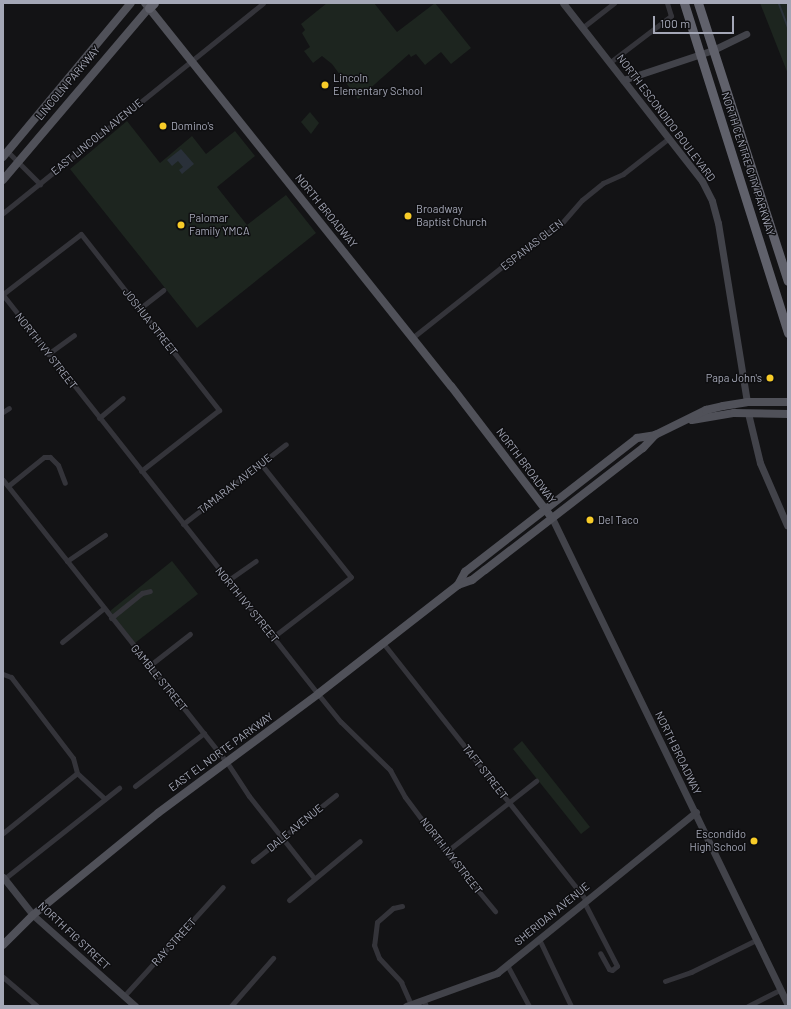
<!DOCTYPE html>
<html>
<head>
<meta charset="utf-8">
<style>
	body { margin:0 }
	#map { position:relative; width:791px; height:1009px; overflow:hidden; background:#131315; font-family:Barlow,sans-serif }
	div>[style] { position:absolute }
	.green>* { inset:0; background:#1d251f }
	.water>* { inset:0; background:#293039 }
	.stream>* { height:1.5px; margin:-0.75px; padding:0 0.75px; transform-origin:0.75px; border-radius:0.75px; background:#293039 }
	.street>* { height:5px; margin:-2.5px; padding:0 2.5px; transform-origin:2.5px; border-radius:2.5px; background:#34343a }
	.secondary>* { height:7px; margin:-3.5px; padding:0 3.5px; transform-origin:3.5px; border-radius:3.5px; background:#42434a }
	.primary>* { height:8px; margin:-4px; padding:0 4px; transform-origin:4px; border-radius:4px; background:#505159 }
	.highway>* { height:9px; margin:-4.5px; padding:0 4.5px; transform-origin:4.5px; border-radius:4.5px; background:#60616b }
	.dots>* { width:11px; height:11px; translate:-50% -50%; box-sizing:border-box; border:2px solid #0e0e10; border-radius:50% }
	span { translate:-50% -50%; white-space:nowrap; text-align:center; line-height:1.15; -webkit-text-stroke:3px #0e0e10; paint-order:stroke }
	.poi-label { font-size:11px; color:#a4a7b6 }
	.left { translate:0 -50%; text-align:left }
	.right { translate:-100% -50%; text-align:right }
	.street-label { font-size:11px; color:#a4a7b6 }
	.frame { position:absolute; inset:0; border:4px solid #a4a7b6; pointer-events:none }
	.scale { position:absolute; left:653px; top:16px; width:81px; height:18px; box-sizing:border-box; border:2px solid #a4a7b6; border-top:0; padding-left:5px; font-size:12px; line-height:14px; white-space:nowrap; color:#a4a7b6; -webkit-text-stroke:3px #0e0e10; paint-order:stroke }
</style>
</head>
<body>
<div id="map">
	<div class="green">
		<i style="clip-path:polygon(327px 3px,374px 3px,397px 32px,435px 3px,471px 48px,451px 64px,441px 52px,425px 65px,416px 54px,411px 57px,409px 54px,358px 99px,332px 64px,322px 56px,313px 63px,304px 51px,310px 47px,302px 33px,305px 30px,301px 24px)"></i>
		<i style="clip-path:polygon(760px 3px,788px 3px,788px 74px)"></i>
		<i style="clip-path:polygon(310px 112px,319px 123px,311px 134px,301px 122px)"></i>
		<i style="clip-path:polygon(127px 121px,160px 163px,192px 136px,206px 154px,235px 131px,255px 156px,217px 187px,247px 225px,286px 195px,316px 233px,197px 328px,70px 169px)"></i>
		<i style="clip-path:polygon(172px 561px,198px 594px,135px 643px,110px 611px)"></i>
		<i style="clip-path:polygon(522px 741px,590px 827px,581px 834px,513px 749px)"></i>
	</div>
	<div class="water">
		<i style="clip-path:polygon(181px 149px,194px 164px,182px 174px,179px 170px,183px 167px,178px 161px,172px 166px,167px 160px)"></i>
	</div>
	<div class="stream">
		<i style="left:779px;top:3px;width:26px;rotate:69deg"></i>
	</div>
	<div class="street">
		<i style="left:582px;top:28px;width:41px;rotate:-38deg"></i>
		<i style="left:609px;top:63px;width:78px;rotate:-37.2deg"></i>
		<i style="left:671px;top:16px;width:14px;rotate:-107deg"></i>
		<i style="left:7px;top:151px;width:47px;rotate:45deg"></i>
		<i style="left:3px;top:213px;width:334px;rotate:-38.9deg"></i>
		<i style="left:3px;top:294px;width:98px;rotate:-37.6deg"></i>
		<i style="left:81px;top:234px;width:224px;rotate:51.9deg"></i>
		<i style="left:219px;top:410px;width:99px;rotate:142deg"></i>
		<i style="left:3px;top:295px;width:508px;rotate:51.71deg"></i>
		<i style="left:318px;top:694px;width:36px;rotate:51deg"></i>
		<i style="left:341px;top:722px;width:69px;rotate:44.4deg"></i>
		<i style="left:390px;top:770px;width:31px;rotate:61deg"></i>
		<i style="left:405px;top:797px;width:69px;rotate:53.3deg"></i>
		<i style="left:446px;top:852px;width:77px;rotate:50.3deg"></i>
		<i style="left:139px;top:309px;width:31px;rotate:-38deg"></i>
		<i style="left:412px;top:338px;width:159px;rotate:-38.4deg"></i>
		<i style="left:537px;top:239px;width:28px;rotate:-32deg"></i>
		<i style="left:561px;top:224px;width:32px;rotate:-49deg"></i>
		<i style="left:582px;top:200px;width:27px;rotate:-39deg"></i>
		<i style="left:603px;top:183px;width:22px;rotate:-24deg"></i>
		<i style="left:623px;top:174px;width:58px;rotate:-38deg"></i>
		<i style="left:48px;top:354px;width:32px;rotate:-36deg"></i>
		<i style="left:3px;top:412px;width:7px;rotate:-34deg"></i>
		<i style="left:99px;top:418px;width:31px;rotate:-40deg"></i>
		<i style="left:261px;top:464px;width:144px;rotate:51.5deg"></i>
		<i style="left:351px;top:577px;width:98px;rotate:142.4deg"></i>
		<i style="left:3px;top:480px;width:359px;rotate:51.6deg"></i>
		<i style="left:226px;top:761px;width:42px;rotate:56.7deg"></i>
		<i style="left:249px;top:796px;width:105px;rotate:51.6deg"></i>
		<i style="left:8px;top:486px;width:46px;rotate:-38.9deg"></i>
		<i style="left:44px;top:457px;width:6px"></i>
		<i style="left:50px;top:457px;width:11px;rotate:45deg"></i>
		<i style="left:58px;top:465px;width:19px;rotate:69deg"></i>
		<i style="left:183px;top:524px;width:130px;rotate:-37.8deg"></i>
		<i style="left:67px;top:561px;width:46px;rotate:-34.4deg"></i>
		<i style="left:227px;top:581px;width:35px;rotate:-35deg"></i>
		<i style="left:111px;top:618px;width:40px;rotate:-39deg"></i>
		<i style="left:142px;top:593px;width:8px;rotate:-14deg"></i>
		<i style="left:62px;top:642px;width:54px;rotate:-39deg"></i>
		<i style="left:383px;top:643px;width:328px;rotate:51.7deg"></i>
		<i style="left:149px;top:666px;width:52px;rotate:-38deg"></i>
		<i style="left:3px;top:674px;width:9px;rotate:21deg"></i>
		<i style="left:11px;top:677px;width:102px;rotate:52.6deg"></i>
		<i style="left:73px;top:758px;width:16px;rotate:75deg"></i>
		<i style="left:77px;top:773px;width:38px;rotate:43deg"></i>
		<i style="left:135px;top:786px;width:87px;rotate:-37.5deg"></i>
		<i style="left:3px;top:833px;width:95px;rotate:-39deg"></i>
		<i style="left:446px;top:852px;width:115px;rotate:-38.3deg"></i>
		<i style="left:253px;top:861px;width:106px;rotate:-38.5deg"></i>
		<i style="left:4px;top:879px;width:147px;rotate:-38.4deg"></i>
		<i style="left:289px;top:900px;width:92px;rotate:-39.7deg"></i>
		<i style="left:584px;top:902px;width:72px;rotate:62.7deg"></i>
		<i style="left:617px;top:966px;width:6px;rotate:141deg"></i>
		<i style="left:612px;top:970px;width:3px;rotate:-162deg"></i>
		<i style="left:609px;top:969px;width:18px;rotate:-119deg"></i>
		<i style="left:402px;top:906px;width:9px;rotate:167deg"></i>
		<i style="left:393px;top:908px;width:21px;rotate:139deg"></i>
		<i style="left:377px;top:922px;width:23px;rotate:97deg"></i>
		<i style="left:374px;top:945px;width:14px;rotate:69deg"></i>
		<i style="left:379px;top:958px;width:33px;rotate:47deg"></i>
		<i style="left:401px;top:982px;width:24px;rotate:66deg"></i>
		<i style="left:539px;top:939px;width:74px;rotate:64.5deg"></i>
		<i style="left:507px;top:965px;width:47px;rotate:61.8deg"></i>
		<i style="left:3px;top:977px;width:45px;rotate:40.5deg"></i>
		<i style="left:665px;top:981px;width:28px;rotate:-19deg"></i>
		<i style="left:691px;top:972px;width:72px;rotate:-26.2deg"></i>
		<i style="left:124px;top:996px;width:147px;rotate:-47.8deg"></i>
		<i style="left:423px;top:1000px;width:7px;rotate:63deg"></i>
		<i style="left:231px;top:1006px;width:64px;rotate:-48.8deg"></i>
		<i style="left:748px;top:1006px;width:36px;rotate:-27deg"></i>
	</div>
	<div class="secondary">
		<i style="left:563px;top:3px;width:226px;rotate:52deg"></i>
		<i style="left:702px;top:181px;width:22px;rotate:63deg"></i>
		<i style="left:712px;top:201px;width:23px;rotate:75deg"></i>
		<i style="left:718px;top:223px;width:181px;rotate:80.8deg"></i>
		<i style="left:623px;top:80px;width:95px;rotate:-18.4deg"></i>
		<i style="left:713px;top:50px;width:37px;rotate:-26deg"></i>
		<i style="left:748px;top:413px;width:51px;rotate:76.5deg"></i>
		<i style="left:760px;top:463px;width:68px;rotate:66.5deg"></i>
		<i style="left:552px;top:518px;width:541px;rotate:64.15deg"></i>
		<i style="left:3px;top:877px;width:48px;rotate:51.7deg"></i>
		<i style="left:33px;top:915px;width:137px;rotate:41.7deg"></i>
		<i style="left:406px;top:1006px;width:97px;rotate:-19.9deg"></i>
		<i style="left:497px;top:973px;width:256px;rotate:-39deg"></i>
	</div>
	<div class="primary">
		<i style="left:145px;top:3px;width:490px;rotate:51.4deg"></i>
		<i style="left:451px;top:386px;width:166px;rotate:52.6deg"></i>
		<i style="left:3px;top:157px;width:200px;rotate:-50.3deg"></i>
		<i style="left:3px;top:180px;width:226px;rotate:-49.7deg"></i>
		<i style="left:692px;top:420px;width:43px;rotate:-9.5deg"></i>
		<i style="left:734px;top:413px;width:54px;rotate:1.1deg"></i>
		<i style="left:458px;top:585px;width:15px;rotate:-62deg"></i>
		<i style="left:465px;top:572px;width:218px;rotate:-37.9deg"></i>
		<i style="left:637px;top:438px;width:18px;rotate:-9deg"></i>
		<i style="left:655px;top:435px;width:57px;rotate:-26.1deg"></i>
		<i style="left:706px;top:410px;width:17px;rotate:-13deg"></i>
		<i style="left:723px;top:406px;width:24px;rotate:-9deg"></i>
		<i style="left:747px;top:402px;width:41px"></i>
		<i style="left:3px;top:945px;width:42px;rotate:-45deg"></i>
		<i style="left:33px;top:915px;width:161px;rotate:-39.2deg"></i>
		<i style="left:158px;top:813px;width:199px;rotate:-36.6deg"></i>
		<i style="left:318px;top:694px;width:177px;rotate:-37.9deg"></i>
		<i style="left:458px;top:585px;width:15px;rotate:-20deg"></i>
		<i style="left:472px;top:580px;width:16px;rotate:-38deg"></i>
		<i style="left:485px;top:570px;width:200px;rotate:-37.7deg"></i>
		<i style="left:643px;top:448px;width:18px;rotate:-47deg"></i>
	</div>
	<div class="highway">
		<i style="left:684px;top:3px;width:346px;rotate:72.5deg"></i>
		<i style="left:698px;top:3px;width:292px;rotate:72.1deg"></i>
		<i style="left:149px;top:8px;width:7px;rotate:-45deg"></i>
	</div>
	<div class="dots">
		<i style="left:325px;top:85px;background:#f8cc28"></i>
		<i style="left:163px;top:126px;background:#f8cc28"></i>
		<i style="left:408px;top:216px;background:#f8cc28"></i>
		<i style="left:181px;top:225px;background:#f8cc28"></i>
		<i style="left:770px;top:378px;background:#f8cc28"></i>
		<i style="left:590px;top:520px;background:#f8cc28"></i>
		<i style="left:754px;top:841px;background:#f8cc28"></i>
	</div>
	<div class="poi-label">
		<span class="left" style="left:333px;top:85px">Lincoln<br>Elementary School</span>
		<span class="left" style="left:171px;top:126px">Domino's</span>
		<span class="left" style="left:416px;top:216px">Broadway<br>Baptist Church</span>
		<span class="left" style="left:189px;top:225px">Palomar<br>Family YMCA</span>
		<span class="right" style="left:762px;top:378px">Papa John's</span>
		<span class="left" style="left:598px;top:520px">Del Taco</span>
		<span class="right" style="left:746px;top:841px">Escondido<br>High School</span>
	</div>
	<div class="street-label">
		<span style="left:68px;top:83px;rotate:-50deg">LINCOLN PARKWAY</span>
		<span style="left:666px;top:118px;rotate:53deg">NORTH ESCONDIDO BOULEVARD</span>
		<span style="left:97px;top:137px;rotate:-39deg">EAST LINCOLN AVENUE</span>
		<span style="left:748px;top:164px;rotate:72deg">NORTH CENTRE CITY PARKWAY</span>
		<span style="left:326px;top:211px;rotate:51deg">NORTH BROADWAY</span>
		<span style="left:532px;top:245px;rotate:-38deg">ESPANAS GLEN</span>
		<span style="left:150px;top:322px;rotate:52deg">JOSHUA STREET</span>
		<span style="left:46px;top:351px;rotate:52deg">NORTH IVY STREET</span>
		<span style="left:526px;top:466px;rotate:53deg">NORTH BROADWAY</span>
		<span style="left:235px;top:484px;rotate:-38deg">TAMARAK AVENUE</span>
		<span style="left:247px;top:605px;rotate:51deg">NORTH IVY STREET</span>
		<span style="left:159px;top:678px;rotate:51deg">GAMBLE STREET</span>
		<span style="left:221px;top:752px;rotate:-36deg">EAST EL NORTE PARKWAY</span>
		<span style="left:678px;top:753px;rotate:64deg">NORTH BROADWAY</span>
		<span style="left:485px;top:772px;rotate:52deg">TAFT STREET</span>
		<span style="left:295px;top:828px;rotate:-39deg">DALE AVENUE</span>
		<span style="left:451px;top:856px;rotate:52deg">NORTH IVY STREET</span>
		<span style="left:552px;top:914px;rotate:-39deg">SHERIDAN AVENUE</span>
		<span style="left:74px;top:936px;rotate:43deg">NORTH FIG STREET</span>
		<span style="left:174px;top:942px;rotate:-48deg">RAY STREET</span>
	</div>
	<div class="frame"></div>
	<div class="scale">100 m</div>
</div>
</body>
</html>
